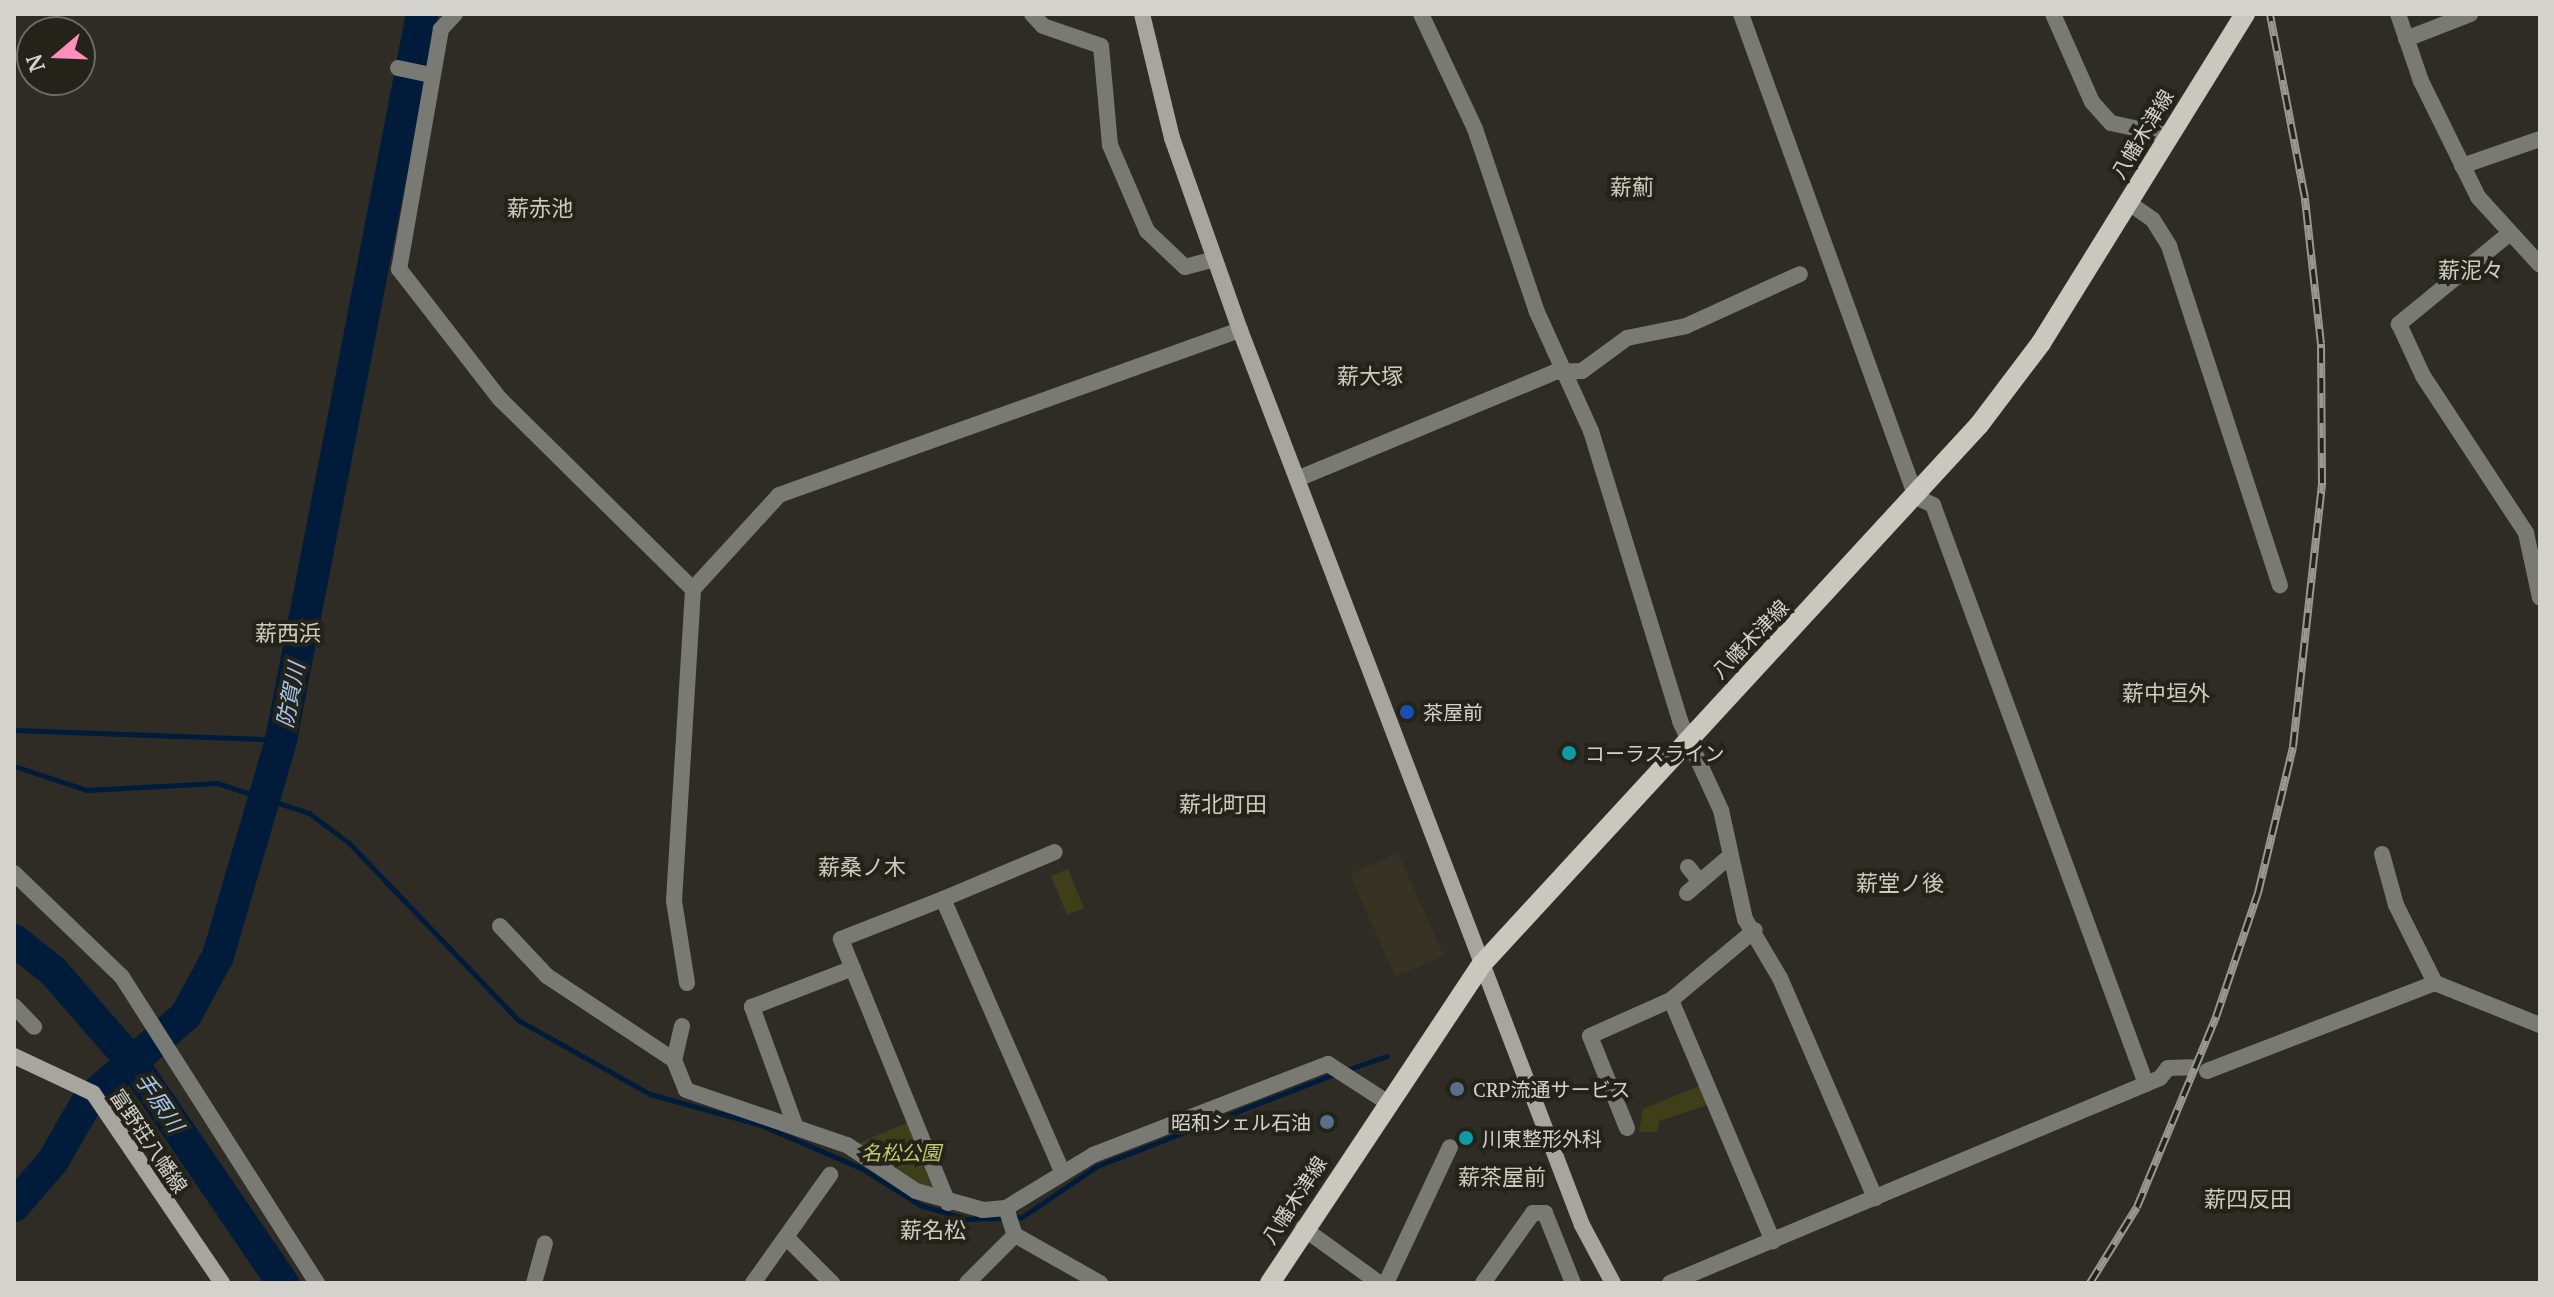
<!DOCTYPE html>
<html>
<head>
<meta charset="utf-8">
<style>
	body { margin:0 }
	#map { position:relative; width:2554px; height:1297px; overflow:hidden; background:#2e2c24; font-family:"PT Serif","Noto Sans JP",serif }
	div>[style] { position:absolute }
	.built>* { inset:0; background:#363324 }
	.green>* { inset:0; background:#3e3f19 }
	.stream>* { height:5px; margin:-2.5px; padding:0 2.5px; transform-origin:2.5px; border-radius:2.5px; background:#011c3b }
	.river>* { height:32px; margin:-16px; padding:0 16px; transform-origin:16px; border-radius:16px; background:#011c3b }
	.street>* { height:16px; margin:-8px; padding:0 8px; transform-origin:8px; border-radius:8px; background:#7a7a75 }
	.secondary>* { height:16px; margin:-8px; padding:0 8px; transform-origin:8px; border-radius:8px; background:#a6a69f }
	.primary>* { height:20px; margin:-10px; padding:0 10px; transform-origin:10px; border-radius:10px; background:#c8c8be }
	.rail>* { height:8px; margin-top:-4px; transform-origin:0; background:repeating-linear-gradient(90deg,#24231a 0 15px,#989791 0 30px); box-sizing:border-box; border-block:2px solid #989791 }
	.dots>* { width:22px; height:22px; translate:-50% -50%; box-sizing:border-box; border:4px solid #24231a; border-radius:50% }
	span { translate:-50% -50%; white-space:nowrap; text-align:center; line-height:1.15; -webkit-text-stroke:8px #24231a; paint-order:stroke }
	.street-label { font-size:20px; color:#d3d2cd }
	.poi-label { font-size:20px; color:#d3d2cd }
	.left { translate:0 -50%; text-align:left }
	.right { translate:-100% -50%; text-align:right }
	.park-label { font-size:20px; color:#c6c96c; font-style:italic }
	.neighbourhood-label { font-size:22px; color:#cdcbbf }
	.water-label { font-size:22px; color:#a5c7f1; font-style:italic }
	.frame { position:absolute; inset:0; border:16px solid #d3d2cd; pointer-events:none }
	.north { position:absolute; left:16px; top:16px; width:80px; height:80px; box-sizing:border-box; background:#24231a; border:2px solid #6a6962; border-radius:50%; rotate:251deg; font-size:22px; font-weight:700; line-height:32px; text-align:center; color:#d3d2cd }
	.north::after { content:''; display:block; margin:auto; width:28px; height:36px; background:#fe8ebc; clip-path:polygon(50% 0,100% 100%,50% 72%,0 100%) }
</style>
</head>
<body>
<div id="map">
	<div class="built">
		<i style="clip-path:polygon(1398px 853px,1444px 956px,1395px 977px,1350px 874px)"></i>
	</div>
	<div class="green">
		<i style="clip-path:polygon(1068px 869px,1084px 908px,1067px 915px,1051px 876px)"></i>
		<i style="clip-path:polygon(1699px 1086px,1708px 1105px,1659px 1121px,1657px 1132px,1639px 1132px,1643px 1109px)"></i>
		<i style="clip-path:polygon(911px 1121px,945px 1194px,935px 1198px,855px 1145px)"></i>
	</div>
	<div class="stream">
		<i style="left:14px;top:730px;width:267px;rotate:2.1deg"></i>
		<i style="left:14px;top:766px;width:77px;rotate:18.2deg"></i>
		<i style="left:87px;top:790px;width:130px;rotate:-3.1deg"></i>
		<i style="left:217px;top:783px;width:97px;rotate:18.1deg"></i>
		<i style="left:309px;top:813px;width:50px;rotate:36.9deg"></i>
		<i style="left:349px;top:843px;width:245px;rotate:46.3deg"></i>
		<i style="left:518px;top:1020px;width:151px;rotate:29.3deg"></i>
		<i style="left:650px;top:1094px;width:115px;rotate:15.6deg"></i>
		<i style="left:761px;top:1125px;width:109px;rotate:23.3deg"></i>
		<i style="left:861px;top:1168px;width:70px;rotate:32.1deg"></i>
		<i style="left:920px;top:1205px;width:48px;rotate:16.9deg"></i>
		<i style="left:966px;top:1219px;width:56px;rotate:-2deg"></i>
		<i style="left:1022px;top:1217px;width:91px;rotate:-34.2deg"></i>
		<i style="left:1097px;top:1166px;width:257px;rotate:-21.2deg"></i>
		<i style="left:1346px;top:1070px;width:43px;rotate:-18.9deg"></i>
	</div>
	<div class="river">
		<i style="left:14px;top:940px;width:50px;rotate:38.5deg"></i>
		<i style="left:53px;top:971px;width:121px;rotate:49deg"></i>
		<i style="left:132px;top:1062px;width:268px;rotate:55.7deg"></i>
		<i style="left:14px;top:1206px;width:60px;rotate:-49.1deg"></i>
		<i style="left:53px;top:1161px;width:70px;rotate:-60.2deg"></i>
		<i style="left:88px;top:1100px;width:130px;rotate:-40.9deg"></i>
		<i style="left:186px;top:1015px;width:67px;rotate:-61.5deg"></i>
		<i style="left:218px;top:956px;width:225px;rotate:-73.7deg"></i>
		<i style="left:281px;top:740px;width:740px;rotate:-79.01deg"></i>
	</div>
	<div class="street">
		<i style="left:455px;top:14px;width:21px;rotate:133deg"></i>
		<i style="left:441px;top:29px;width:244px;rotate:99.9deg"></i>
		<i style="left:399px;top:269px;width:165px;rotate:52.2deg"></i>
		<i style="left:500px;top:399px;width:271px;rotate:44.6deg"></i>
		<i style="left:1032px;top:14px;width:16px;rotate:47deg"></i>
		<i style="left:1043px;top:26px;width:61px;rotate:19deg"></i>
		<i style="left:1101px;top:46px;width:99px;rotate:84.8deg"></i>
		<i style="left:1110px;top:145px;width:94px;rotate:66.7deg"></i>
		<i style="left:1147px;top:231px;width:52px;rotate:43.5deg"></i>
		<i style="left:1185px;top:267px;width:30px;rotate:-15deg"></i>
		<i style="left:1421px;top:14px;width:127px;rotate:64.8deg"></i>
		<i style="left:1475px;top:129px;width:193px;rotate:71.3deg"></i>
		<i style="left:1537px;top:312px;width:131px;rotate:65.6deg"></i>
		<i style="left:1591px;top:431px;width:303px;rotate:72.9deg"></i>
		<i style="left:1680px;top:721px;width:98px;rotate:65.3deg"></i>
		<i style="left:1721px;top:810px;width:112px;rotate:77.6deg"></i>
		<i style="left:1745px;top:919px;width:69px;rotate:59.3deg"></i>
		<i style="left:1780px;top:978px;width:240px;rotate:66.6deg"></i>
		<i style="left:1741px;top:14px;width:514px;rotate:70.08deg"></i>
		<i style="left:1916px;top:497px;width:19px;rotate:25deg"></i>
		<i style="left:1933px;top:505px;width:617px;rotate:69.8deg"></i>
		<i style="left:2053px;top:14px;width:96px;rotate:66.1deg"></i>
		<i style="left:2092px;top:102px;width:28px;rotate:48deg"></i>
		<i style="left:2111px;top:123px;width:57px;rotate:12.1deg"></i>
		<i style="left:2398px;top:14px;width:71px;rotate:71.1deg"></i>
		<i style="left:2421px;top:81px;width:129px;rotate:63.8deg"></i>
		<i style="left:2478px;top:197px;width:92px;rotate:47.6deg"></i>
		<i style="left:2406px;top:39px;width:69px;rotate:-21.3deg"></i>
		<i style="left:398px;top:68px;width:35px;rotate:12deg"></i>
		<i style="left:2462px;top:166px;width:83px;rotate:-19.1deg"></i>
		<i style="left:2129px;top:203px;width:29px;rotate:35deg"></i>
		<i style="left:2153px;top:220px;width:31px;rotate:58deg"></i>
		<i style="left:2169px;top:246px;width:357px;rotate:71.9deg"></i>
		<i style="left:2510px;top:233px;width:144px;rotate:140.7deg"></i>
		<i style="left:2399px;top:324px;width:57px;rotate:65.2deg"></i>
		<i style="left:2423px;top:376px;width:188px;rotate:56.7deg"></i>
		<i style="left:2526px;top:533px;width:66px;rotate:77.8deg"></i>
		<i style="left:1297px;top:479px;width:279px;rotate:-22.5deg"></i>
		<i style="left:1555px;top:372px;width:27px;rotate:-2deg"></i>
		<i style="left:1582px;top:371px;width:56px;rotate:-36.3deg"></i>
		<i style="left:1627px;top:338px;width:60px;rotate:-11.5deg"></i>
		<i style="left:1686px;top:326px;width:125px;rotate:-24.5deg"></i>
		<i style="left:2382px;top:854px;width:53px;rotate:74.6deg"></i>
		<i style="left:2396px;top:905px;width:87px;rotate:63.4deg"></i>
		<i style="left:1688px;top:867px;width:19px;rotate:51deg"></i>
		<i style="left:14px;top:873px;width:150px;rotate:43.9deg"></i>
		<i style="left:122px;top:977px;width:363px;rotate:57.5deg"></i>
		<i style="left:1687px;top:893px;width:57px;rotate:-40.7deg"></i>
		<i style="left:943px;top:899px;width:121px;rotate:-22.8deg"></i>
		<i style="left:500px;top:926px;width:69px;rotate:46.8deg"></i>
		<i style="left:547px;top:976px;width:152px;rotate:33.5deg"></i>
		<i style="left:687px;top:983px;width:83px;rotate:-99deg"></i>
		<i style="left:674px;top:901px;width:313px;rotate:-86.5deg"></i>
		<i style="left:693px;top:589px;width:127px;rotate:-47.5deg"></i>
		<i style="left:779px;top:495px;width:490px;rotate:-19.7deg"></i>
		<i style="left:1671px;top:1000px;width:262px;rotate:67.1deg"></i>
		<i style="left:14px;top:1006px;width:29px;rotate:46deg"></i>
		<i style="left:682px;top:1026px;width:35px;rotate:103deg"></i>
		<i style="left:674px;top:1060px;width:32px;rotate:68deg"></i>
		<i style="left:686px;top:1090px;width:170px;rotate:18.9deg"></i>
		<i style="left:847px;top:1145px;width:83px;rotate:33.7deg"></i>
		<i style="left:916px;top:1191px;width:70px;rotate:15.8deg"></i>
		<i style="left:983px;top:1210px;width:23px;rotate:-5deg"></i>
		<i style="left:1006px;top:1208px;width:102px;rotate:-31.3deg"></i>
		<i style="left:1093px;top:1155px;width:252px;rotate:-21.2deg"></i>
		<i style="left:1328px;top:1064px;width:70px;rotate:32.8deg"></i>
		<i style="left:2207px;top:1071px;width:244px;rotate:-21.1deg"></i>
		<i style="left:2435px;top:983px;width:113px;rotate:21.8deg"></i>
		<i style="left:795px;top:1125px;width:126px;rotate:-110deg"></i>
		<i style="left:752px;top:1007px;width:108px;rotate:-21.1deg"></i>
		<i style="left:1627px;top:1128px;width:99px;rotate:-111.9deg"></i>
		<i style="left:1590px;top:1036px;width:89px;rotate:-24deg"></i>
		<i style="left:1671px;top:1000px;width:109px;rotate:-39.8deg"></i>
		<i style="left:948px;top:1203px;width:285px;rotate:-112.1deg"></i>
		<i style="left:841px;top:939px;width:110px;rotate:-21.4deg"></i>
		<i style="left:943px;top:899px;width:298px;rotate:66.4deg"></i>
		<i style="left:1006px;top:1208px;width:28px;rotate:72deg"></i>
		<i style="left:1015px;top:1235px;width:98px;rotate:29.5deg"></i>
		<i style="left:1303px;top:1228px;width:94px;rotate:35.9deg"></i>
		<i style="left:787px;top:1238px;width:64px;rotate:45deg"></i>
		<i style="left:534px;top:1283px;width:41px;rotate:-74.6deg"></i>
		<i style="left:753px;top:1283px;width:133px;rotate:-54.5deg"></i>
		<i style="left:967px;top:1283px;width:68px;rotate:-45deg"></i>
		<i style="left:1386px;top:1283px;width:150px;rotate:-64.8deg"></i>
		<i style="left:1483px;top:1283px;width:86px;rotate:-54.5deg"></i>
		<i style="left:1533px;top:1213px;width:12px"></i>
		<i style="left:1545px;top:1213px;width:75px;rotate:68.2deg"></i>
		<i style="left:1670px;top:1283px;width:531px;rotate:-22.7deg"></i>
		<i style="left:2160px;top:1078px;width:13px;rotate:-51deg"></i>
		<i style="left:2168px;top:1068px;width:23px;rotate:-2deg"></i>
	</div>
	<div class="secondary">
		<i style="left:1142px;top:14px;width:128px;rotate:76.4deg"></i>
		<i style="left:1172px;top:138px;width:204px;rotate:70.5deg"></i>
		<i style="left:1240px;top:330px;width:958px;rotate:69.09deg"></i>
		<i style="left:1582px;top:1225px;width:66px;rotate:61.9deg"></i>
		<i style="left:14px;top:1056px;width:87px;rotate:25.1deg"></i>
		<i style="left:93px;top:1093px;width:230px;rotate:55.8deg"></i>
	</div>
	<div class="primary">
		<i style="left:1270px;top:1283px;width:384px;rotate:-56.4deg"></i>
		<i style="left:1483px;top:963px;width:732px;rotate:-47.33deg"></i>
		<i style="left:1979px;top:425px;width:103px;rotate:-52.9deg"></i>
		<i style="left:2041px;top:343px;width:387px;rotate:-58.2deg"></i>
	</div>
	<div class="rail">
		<i style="left:2090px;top:1283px;width:89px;rotate:-58.3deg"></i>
		<i style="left:2137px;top:1207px;width:206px;rotate:-67.4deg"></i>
		<i style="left:2216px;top:1017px;width:131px;rotate:-71.3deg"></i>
		<i style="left:2258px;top:893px;width:150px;rotate:-76.5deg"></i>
		<i style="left:2293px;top:747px;width:266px;rotate:-83.7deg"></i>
		<i style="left:2322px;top:483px;width:139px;rotate:-90.4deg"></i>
		<i style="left:2321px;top:344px;width:147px;rotate:-96.3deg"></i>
		<i style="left:2305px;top:198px;width:187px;rotate:-100.8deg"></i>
	</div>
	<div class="dots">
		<i style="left:1407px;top:712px;background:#1a4fb4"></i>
		<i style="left:1569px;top:753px;background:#0f9aa8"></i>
		<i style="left:1457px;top:1089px;background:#5c6f8a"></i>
		<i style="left:1327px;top:1122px;background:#5c6f8a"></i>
		<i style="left:1466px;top:1138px;background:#0f9aa8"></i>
	</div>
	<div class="street-label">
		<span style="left:2142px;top:134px;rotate:-59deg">八幡木津線</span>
		<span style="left:1750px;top:639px;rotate:-46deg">八幡木津線</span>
		<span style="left:149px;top:1141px;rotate:56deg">富野荘八幡線</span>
		<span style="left:1294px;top:1200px;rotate:-57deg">八幡木津線</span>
	</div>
	<div class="poi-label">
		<span class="left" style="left:1423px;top:712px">茶屋前</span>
		<span class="left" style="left:1585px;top:753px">コーラスライン</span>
		<span class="left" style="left:1473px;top:1089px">CRP流通サービス</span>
		<span class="right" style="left:1311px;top:1122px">昭和シェル石油</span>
		<span class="left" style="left:1482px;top:1138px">川東整形外科</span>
	</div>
	<div class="park-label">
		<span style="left:901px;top:1152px">名松公園</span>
	</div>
	<div class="neighbourhood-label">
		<span style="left:1632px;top:187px">薪薊</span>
		<span style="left:540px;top:208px">薪赤池</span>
		<span style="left:2471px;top:270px">薪泥々</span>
		<span style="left:1370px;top:376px">薪大塚</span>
		<span style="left:288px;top:633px">薪西浜</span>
		<span style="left:2166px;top:693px">薪中垣外</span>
		<span style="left:1223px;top:804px">薪北町田</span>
		<span style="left:862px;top:867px">薪桑ノ木</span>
		<span style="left:1900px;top:883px">薪堂ノ後</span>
		<span style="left:1502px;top:1177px">薪茶屋前</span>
		<span style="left:2248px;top:1199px">薪四反田</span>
		<span style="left:933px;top:1230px">薪名松</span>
	</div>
	<div class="water-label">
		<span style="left:290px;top:695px;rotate:-79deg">防賀川</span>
		<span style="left:160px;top:1102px;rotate:56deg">手原川</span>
	</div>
	<div class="frame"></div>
	<div class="north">N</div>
</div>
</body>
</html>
